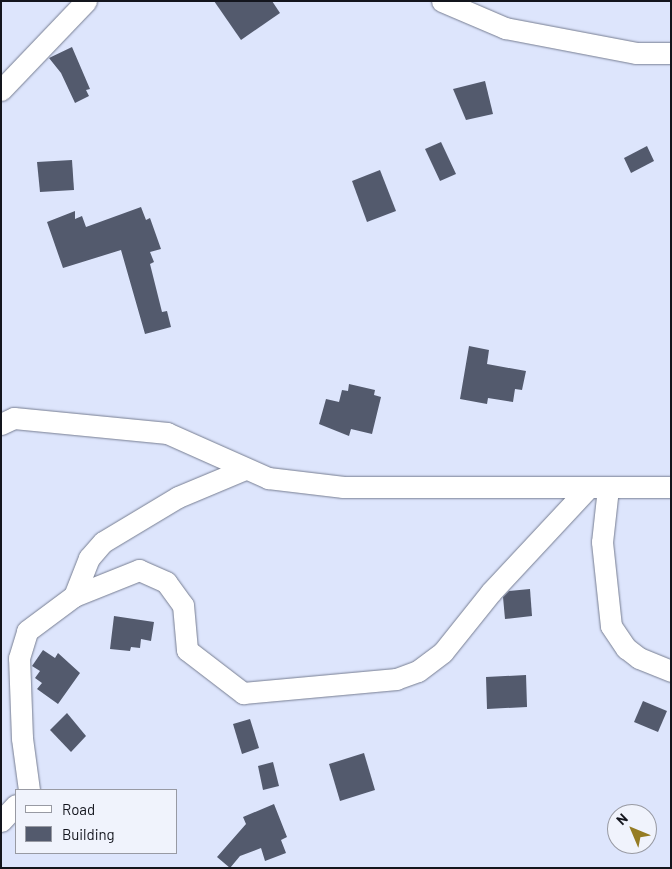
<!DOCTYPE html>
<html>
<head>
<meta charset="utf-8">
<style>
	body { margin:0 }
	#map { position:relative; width:672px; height:869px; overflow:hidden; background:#dde5fc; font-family:Barlow,sans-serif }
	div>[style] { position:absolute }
	.building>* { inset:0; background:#535a6d }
	.roads { filter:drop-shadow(0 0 1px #767d91) drop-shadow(0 0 1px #767d91) }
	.minor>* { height:21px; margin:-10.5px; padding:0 10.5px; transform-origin:10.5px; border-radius:10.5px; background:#fff }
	span { translate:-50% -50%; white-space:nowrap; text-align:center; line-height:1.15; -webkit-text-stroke:5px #f0f3fc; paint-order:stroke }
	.frame { position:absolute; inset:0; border:2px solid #13151d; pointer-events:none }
	.legend { position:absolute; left:15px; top:789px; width:162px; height:65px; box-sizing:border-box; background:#f0f3fc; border:1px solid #989aa3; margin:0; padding:6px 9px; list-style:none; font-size:15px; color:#13151d }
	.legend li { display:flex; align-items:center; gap:10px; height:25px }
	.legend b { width:25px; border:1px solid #989aa3 }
	.north { position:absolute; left:607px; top:804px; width:50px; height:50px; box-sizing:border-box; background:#f0f3fc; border:1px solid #989aa3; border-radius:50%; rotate:315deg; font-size:14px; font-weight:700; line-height:20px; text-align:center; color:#13151d }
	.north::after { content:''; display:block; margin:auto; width:18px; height:22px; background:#957c24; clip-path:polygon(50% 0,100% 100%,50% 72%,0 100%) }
</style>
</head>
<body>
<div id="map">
	<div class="building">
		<i style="clip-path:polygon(214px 1px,272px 1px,280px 13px,241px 40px)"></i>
		<i style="clip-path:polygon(72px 47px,90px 89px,86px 90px,89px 96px,75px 103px,61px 73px,49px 58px)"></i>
		<i style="clip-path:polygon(485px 81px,493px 114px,466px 120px,453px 89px)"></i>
		<i style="clip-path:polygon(441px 142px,456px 174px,440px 181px,425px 149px)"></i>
		<i style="clip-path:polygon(647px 146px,654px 161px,631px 173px,624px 158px)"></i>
		<i style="clip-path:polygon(72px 160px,74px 190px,40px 192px,37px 162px)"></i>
		<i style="clip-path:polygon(380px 170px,396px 211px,367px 222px,352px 181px)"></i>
		<i style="clip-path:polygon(141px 207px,146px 220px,150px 218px,161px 249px,150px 252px,154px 262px,150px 264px,162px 312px,167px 311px,171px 327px,145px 334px,121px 250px,63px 268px,47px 222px,75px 211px,75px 219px,82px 216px,86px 227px)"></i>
		<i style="clip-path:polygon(469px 346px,489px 350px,487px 364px,526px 371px,522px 390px,515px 389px,513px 402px,488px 398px,487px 404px,460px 399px)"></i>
		<i style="clip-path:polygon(349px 384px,375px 390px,374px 395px,381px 397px,372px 434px,351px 429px,349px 436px,319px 424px,326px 399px,339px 402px,342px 390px,348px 391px)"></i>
		<i style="clip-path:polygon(530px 589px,532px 616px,505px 619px,503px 597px,509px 591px)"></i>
		<i style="clip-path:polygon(114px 616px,154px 622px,151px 641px,141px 639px,140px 648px,131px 647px,130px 651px,110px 649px)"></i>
		<i style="clip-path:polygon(43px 650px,55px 658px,58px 653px,80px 673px,58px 704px,37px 689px,42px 683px,35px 678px,40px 671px,32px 666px)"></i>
		<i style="clip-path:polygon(526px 675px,527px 707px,487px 709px,486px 677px)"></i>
		<i style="clip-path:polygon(643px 701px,667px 711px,658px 732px,634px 722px)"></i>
		<i style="clip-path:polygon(67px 713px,86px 736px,71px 752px,50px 730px)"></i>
		<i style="clip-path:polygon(250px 719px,259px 748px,242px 754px,233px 724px)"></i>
		<i style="clip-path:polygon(364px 753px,375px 790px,340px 801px,329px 764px)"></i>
		<i style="clip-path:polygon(273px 762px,279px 786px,263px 790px,258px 766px)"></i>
		<i style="clip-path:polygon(274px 804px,287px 837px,281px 840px,286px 853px,265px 861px,261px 848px,240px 856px,230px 868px,217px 857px,246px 824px,243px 817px)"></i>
	</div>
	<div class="roads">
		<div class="minor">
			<i style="left:442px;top:1px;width:69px;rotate:23.2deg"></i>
			<i style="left:505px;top:28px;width:133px;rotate:10.8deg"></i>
			<i style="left:636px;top:53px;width:35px"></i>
			<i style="left:1px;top:90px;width:123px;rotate:-46.3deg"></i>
			<i style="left:1px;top:424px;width:14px;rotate:-25deg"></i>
			<i style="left:14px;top:418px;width:154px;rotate:5.6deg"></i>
			<i style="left:167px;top:433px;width:111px;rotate:24deg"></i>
			<i style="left:268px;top:478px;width:76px;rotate:6.8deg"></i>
			<i style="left:343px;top:487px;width:328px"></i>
			<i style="left:608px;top:488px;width:54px;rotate:96.3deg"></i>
			<i style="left:602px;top:542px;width:84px;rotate:83.9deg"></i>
			<i style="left:611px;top:626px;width:27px;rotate:56deg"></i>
			<i style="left:626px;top:648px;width:16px;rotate:38deg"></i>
			<i style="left:639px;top:658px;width:35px;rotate:22deg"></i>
			<i style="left:74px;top:596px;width:70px;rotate:-21.8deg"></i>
			<i style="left:139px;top:570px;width:30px;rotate:24deg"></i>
			<i style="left:166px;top:582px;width:29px;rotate:54deg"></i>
			<i style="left:183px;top:605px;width:45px;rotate:84.9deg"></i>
			<i style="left:187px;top:650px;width:71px;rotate:37.5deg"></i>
			<i style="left:243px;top:693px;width:154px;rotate:-5.2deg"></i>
			<i style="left:396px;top:679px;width:23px;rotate:-20deg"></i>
			<i style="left:418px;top:671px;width:31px;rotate:-37deg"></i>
			<i style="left:443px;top:652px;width:77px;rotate:-51.3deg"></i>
			<i style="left:491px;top:592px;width:141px;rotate:-47deg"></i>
			<i style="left:29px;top:790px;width:52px;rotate:-97.7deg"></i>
			<i style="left:22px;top:738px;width:80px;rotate:-92.1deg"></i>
			<i style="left:19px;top:658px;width:28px;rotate:-73deg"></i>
			<i style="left:27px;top:631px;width:59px;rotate:-36.7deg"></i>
			<i style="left:74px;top:596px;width:41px;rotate:-68.5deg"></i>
			<i style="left:89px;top:558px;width:21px;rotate:-49deg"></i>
			<i style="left:103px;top:542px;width:87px;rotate:-31deg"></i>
			<i style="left:178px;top:497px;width:73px;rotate:-22.7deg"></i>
			<i style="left:1px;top:821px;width:22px;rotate:-47deg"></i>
		</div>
	</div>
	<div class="frame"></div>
	<ul class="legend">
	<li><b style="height:6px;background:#fff"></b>Road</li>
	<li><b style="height:14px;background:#535a6d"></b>Building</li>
	</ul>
	<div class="north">N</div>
</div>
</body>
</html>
